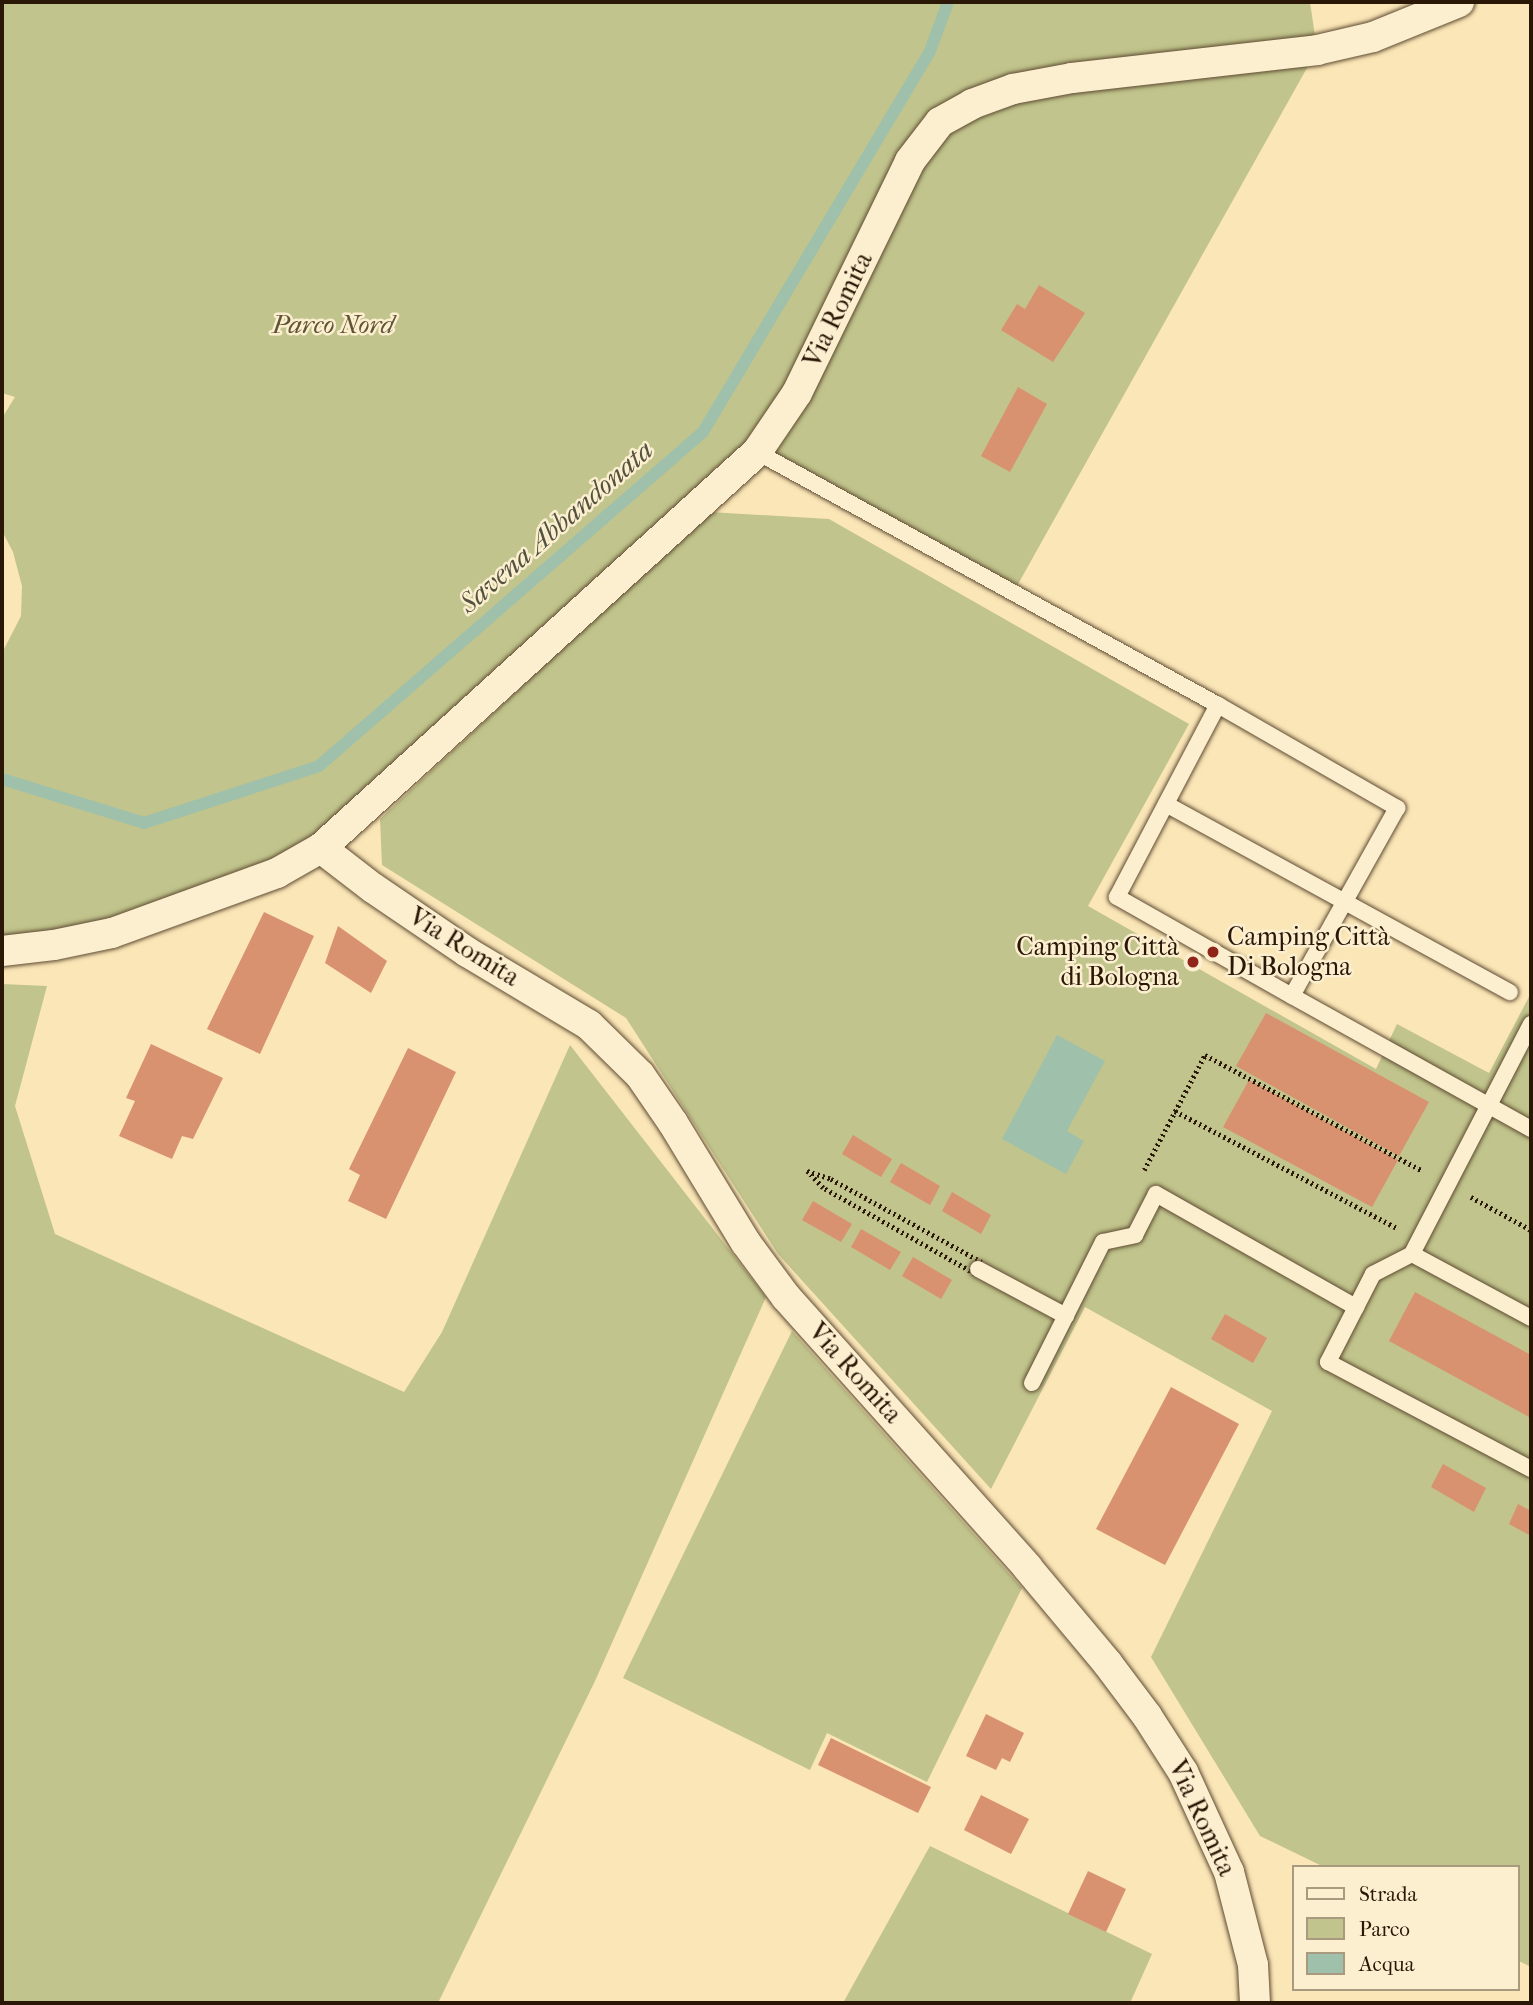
<!DOCTYPE html>
<html>
<head>
<meta charset="utf-8">
<style>
	body { margin:0 }
	#map { position:relative; width:1533px; height:2005px; overflow:hidden; background:#fbe6b7; font-family:"IM FELL French Canon",serif }
	div>[style] { position:absolute }
	.green>* { inset:0; background:#c1c48c }
	.water>* { inset:0; background:#9fc0aa }
	.stream>* { height:12px; margin:-6px; padding:0 6px; transform-origin:6px; border-radius:6px; background:#9fc0aa }
	.building>* { inset:0; background:#d99270 }
	.path>* { height:4.5px; margin-top:-2.25px; transform-origin:0; background:repeating-linear-gradient(90deg,#2a1706 0 2px,transparent 0 5.5px) }
	.roads { filter:drop-shadow(0 0 2px #5e4b32) drop-shadow(0 0 2px #5e4b32) }
	.service>* { height:16px; margin:-8px; padding:0 8px; transform-origin:8px; border-radius:8px; background:#fcefd0 }
	.minor>* { height:30px; margin:-15px; padding:0 15px; transform-origin:15px; border-radius:15px; background:#fcefd0 }
	.dots>* { width:19px; height:19px; translate:-50% -50%; box-sizing:border-box; border:4px solid #fcefd0; border-radius:50% }
	span { translate:-50% -50%; white-space:nowrap; text-align:center; line-height:1.15; -webkit-text-stroke:5px #fcefd0; paint-order:stroke }
	.street-label { font-size:26px; color:#2a1706 }
	.park-label { font-size:26px; color:#5f5435; font-style:italic }
	.poi-label { font-size:26px; color:#2a1706 }
	.left { translate:0 -50%; text-align:left }
	.right { translate:-100% -50%; text-align:right }
	.water-label { font-size:28px; color:#53523f; font-style:italic }
	.frame { position:absolute; inset:0; border:4px solid #2a1706; pointer-events:none }
	.legend { position:absolute; left:1292px; top:1865px; width:228px; height:126px; box-sizing:border-box; background:#fcefd0; border:2px solid #a8997f; margin:0; padding:9px 12px; list-style:none; font-size:21px; color:#2a1706 }
	.legend li { display:flex; align-items:center; gap:14px; height:35px }
	.legend b { width:35px; border:2px solid #a8997f }
</style>
</head>
<body>
<div id="map">
	<div class="green">
		<i style="clip-path:polygon(2px 2px,1310px 2px,1317px 50px,1013px 593px,756px 452px,303px 860px,2px 951px,2px 653px,21px 616px,22px 586px,13px 552px,2px 531px,2px 418px,15px 397px,2px 393px)"></i>
		<i style="clip-path:polygon(709px 512px,829px 519px,1189px 724px,1088px 906px,1376px 1069px,1397px 1024px,1489px 1073px,1531px 993px,1531px 1967px,1517px 1960px,1517px 1867px,1324px 1867px,1260px 1836px,1151px 1657px,1272px 1411px,1085px 1307px,991px 1489px,778px 1254px,626px 1018px,382px 865px,380px 819px)"></i>
		<i style="clip-path:polygon(2px 984px,47px 986px,15px 1106px,55px 1234px,404px 1392px,442px 1332px,570px 1045px,766px 1297px,595px 1681px,438px 2003px,2px 2003px)"></i>
		<i style="clip-path:polygon(792px 1331px,1022px 1588px,927px 1782px,827px 1733px,810px 1770px,623px 1678px)"></i>
		<i style="clip-path:polygon(930px 1846px,1152px 1954px,1130px 2003px,843px 2003px)"></i>
	</div>
	<div class="water">
		<i style="clip-path:polygon(1057px 1035px,1105px 1061px,1067px 1131px,1084px 1141px,1066px 1174px,1002px 1139px)"></i>
	</div>
	<div class="stream">
		<i style="left:2px;top:779px;width:149px;rotate:17.2deg"></i>
		<i style="left:144px;top:823px;width:184px;rotate:-18deg"></i>
		<i style="left:319px;top:766px;width:509px;rotate:-41.02deg"></i>
		<i style="left:703px;top:432px;width:443px;rotate:-59.2deg"></i>
		<i style="left:930px;top:51px;width:52px;rotate:-69.8deg"></i>
	</div>
	<div class="building">
		<i style="clip-path:polygon(1039px 285px,1085px 313px,1053px 362px,1001px 330px,1017px 304px,1025px 309px)"></i>
		<i style="clip-path:polygon(1018px 387px,1047px 404px,1010px 472px,981px 456px)"></i>
		<i style="clip-path:polygon(264px 912px,314px 936px,260px 1054px,207px 1029px)"></i>
		<i style="clip-path:polygon(338px 926px,387px 961px,371px 993px,325px 963px)"></i>
		<i style="clip-path:polygon(1266px 1013px,1429px 1102px,1399px 1156px,1236px 1066px)"></i>
		<i style="clip-path:polygon(151px 1044px,223px 1078px,193px 1139px,182px 1136px,172px 1159px,119px 1136px,135px 1101px,126px 1098px)"></i>
		<i style="clip-path:polygon(408px 1048px,456px 1072px,386px 1219px,348px 1201px,360px 1175px,349px 1169px)"></i>
		<i style="clip-path:polygon(1249px 1080px,1398px 1160px,1372px 1207px,1223px 1127px)"></i>
		<i style="clip-path:polygon(853px 1135px,892px 1159px,881px 1177px,842px 1154px)"></i>
		<i style="clip-path:polygon(901px 1163px,940px 1186px,930px 1205px,890px 1182px)"></i>
		<i style="clip-path:polygon(952px 1192px,991px 1215px,981px 1234px,942px 1211px)"></i>
		<i style="clip-path:polygon(813px 1201px,852px 1224px,841px 1242px,802px 1220px)"></i>
		<i style="clip-path:polygon(861px 1229px,901px 1252px,890px 1270px,851px 1247px)"></i>
		<i style="clip-path:polygon(913px 1257px,952px 1280px,941px 1299px,902px 1276px)"></i>
		<i style="clip-path:polygon(1415px 1292px,1531px 1355px,1531px 1418px,1389px 1341px)"></i>
		<i style="clip-path:polygon(1225px 1314px,1267px 1338px,1253px 1363px,1211px 1339px)"></i>
		<i style="clip-path:polygon(1171px 1387px,1239px 1424px,1165px 1565px,1096px 1529px)"></i>
		<i style="clip-path:polygon(1443px 1464px,1486px 1488px,1474px 1512px,1431px 1487px)"></i>
		<i style="clip-path:polygon(1518px 1504px,1531px 1511px,1531px 1536px,1509px 1524px)"></i>
		<i style="clip-path:polygon(986px 1714px,1024px 1733px,1010px 1762px,1002px 1758px,996px 1770px,966px 1756px)"></i>
		<i style="clip-path:polygon(831px 1738px,931px 1787px,918px 1813px,818px 1765px)"></i>
		<i style="clip-path:polygon(981px 1795px,1029px 1819px,1011px 1854px,964px 1830px)"></i>
		<i style="clip-path:polygon(1088px 1871px,1126px 1889px,1106px 1932px,1068px 1914px)"></i>
	</div>
	<div class="path">
		<i style="left:1175px;top:1111px;width:251px;rotate:27.8deg"></i>
		<i style="left:1144px;top:1170px;width:130px;rotate:-62.1deg"></i>
		<i style="left:1205px;top:1055px;width:247px;rotate:28deg"></i>
		<i style="left:807px;top:1171px;width:25px;rotate:18deg"></i>
		<i style="left:831px;top:1179px;width:172px;rotate:28.8deg"></i>
		<i style="left:982px;top:1262px;width:14px;rotate:120deg"></i>
		<i style="left:975px;top:1274px;width:175px;rotate:-150.5deg"></i>
		<i style="left:823px;top:1188px;width:23px;rotate:-133deg"></i>
		<i style="left:1471px;top:1197px;width:68px;rotate:28.8deg"></i>
	</div>
	<div class="roads">
		<div class="service">
			<i style="left:757px;top:452px;width:526px;rotate:28.76deg"></i>
			<i style="left:1218px;top:705px;width:207px;rotate:29.9deg"></i>
			<i style="left:1397px;top:808px;width:215px;rotate:119.2deg"></i>
			<i style="left:1292px;top:996px;width:201px;rotate:-150.5deg"></i>
			<i style="left:1117px;top:897px;width:217px;rotate:-62.3deg"></i>
			<i style="left:1166px;top:804px;width:392px;rotate:28.7deg"></i>
			<i style="left:1292px;top:996px;width:274px;rotate:29.1deg"></i>
			<i style="left:1531px;top:1024px;width:259px;rotate:117.4deg"></i>
			<i style="left:1412px;top:1254px;width:135px;rotate:28.3deg"></i>
			<i style="left:1412px;top:1254px;width:44px;rotate:152.9deg"></i>
			<i style="left:1373px;top:1274px;width:99px;rotate:117.1deg"></i>
			<i style="left:1328px;top:1362px;width:229px;rotate:27.8deg"></i>
			<i style="left:978px;top:1269px;width:100px;rotate:28.1deg"></i>
			<i style="left:1032px;top:1383px;width:158px;rotate:-63.3deg"></i>
			<i style="left:1103px;top:1242px;width:33px;rotate:-12deg"></i>
			<i style="left:1135px;top:1235px;width:46px;rotate:-62.9deg"></i>
			<i style="left:1156px;top:1194px;width:230px;rotate:29.5deg"></i>
		</div>
		<div class="minor">
			<i style="left:321px;top:848px;width:66px;rotate:37.6deg"></i>
			<i style="left:373px;top:888px;width:114px;rotate:34.2deg"></i>
			<i style="left:467px;top:952px;width:142px;rotate:30.9deg"></i>
			<i style="left:589px;top:1025px;width:71px;rotate:44.4deg"></i>
			<i style="left:640px;top:1075px;width:58px;rotate:55.5deg"></i>
			<i style="left:673px;top:1123px;width:140px;rotate:58.7deg"></i>
			<i style="left:746px;top:1243px;width:67px;rotate:53.5deg"></i>
			<i style="left:786px;top:1297px;width:362px;rotate:48.2deg"></i>
			<i style="left:1027px;top:1567px;width:126px;rotate:50.1deg"></i>
			<i style="left:1108px;top:1664px;width:65px;rotate:53.1deg"></i>
			<i style="left:1147px;top:1716px;width:67px;rotate:57.3deg"></i>
			<i style="left:1183px;top:1772px;width:110px;rotate:65.3deg"></i>
			<i style="left:1229px;top:1872px;width:96px;rotate:75.5deg"></i>
			<i style="left:1253px;top:1965px;width:38px;rotate:87deg"></i>
			<i style="left:2px;top:951px;width:52px;rotate:-6.6deg"></i>
			<i style="left:54px;top:945px;width:59px;rotate:-11.7deg"></i>
			<i style="left:112px;top:933px;width:176px;rotate:-20deg"></i>
			<i style="left:277px;top:873px;width:51px;rotate:-29.6deg"></i>
			<i style="left:321px;top:848px;width:589px;rotate:-42.25deg"></i>
			<i style="left:757px;top:452px;width:71px;rotate:-55.9deg"></i>
			<i style="left:797px;top:393px;width:258px;rotate:-64deg"></i>
			<i style="left:910px;top:161px;width:49px;rotate:-52.4deg"></i>
			<i style="left:940px;top:122px;width:37px;rotate:-29deg"></i>
			<i style="left:972px;top:104px;width:44px;rotate:-20.1deg"></i>
			<i style="left:1013px;top:89px;width:60px;rotate:-10.6deg"></i>
			<i style="left:1072px;top:78px;width:247px;rotate:-6.5deg"></i>
			<i style="left:1317px;top:50px;width:57px;rotate:-13.1deg"></i>
			<i style="left:1373px;top:37px;width:93px;rotate:-22.1deg"></i>
		</div>
	</div>
	<div class="dots">
		<i style="left:1213px;top:952px;background:#8f2418"></i>
		<i style="left:1193px;top:962px;background:#8f2418"></i>
	</div>
	<div class="street-label">
		<span style="left:838px;top:310px;rotate:-64deg">Via Romita</span>
		<span style="left:464px;top:947px;rotate:32deg">Via Romita</span>
		<span style="left:855px;top:1373px;rotate:48deg">Via Romita</span>
		<span style="left:1202px;top:1818px;rotate:65deg">Via Romita</span>
	</div>
	<div class="park-label">
		<span style="left:333px;top:325px">Parco Nord</span>
	</div>
	<div class="poi-label">
		<span class="left" style="left:1227px;top:952px">Camping Città<br>Di Bologna</span>
		<span class="right" style="left:1179px;top:962px">Camping Città<br>di Bologna</span>
	</div>
	<div class="water-label">
		<span style="left:556px;top:527px;rotate:-41deg">Savena Abbandonata</span>
	</div>
	<div class="frame"></div>
	<ul class="legend">
	<li><b style="height:9px;background:#fcefd0"></b>Strada</li>
	<li><b style="height:19px;background:#c1c48c"></b>Parco</li>
	<li><b style="height:19px;background:#9fc0aa"></b>Acqua</li>
	</ul>
</div>
</body>
</html>
